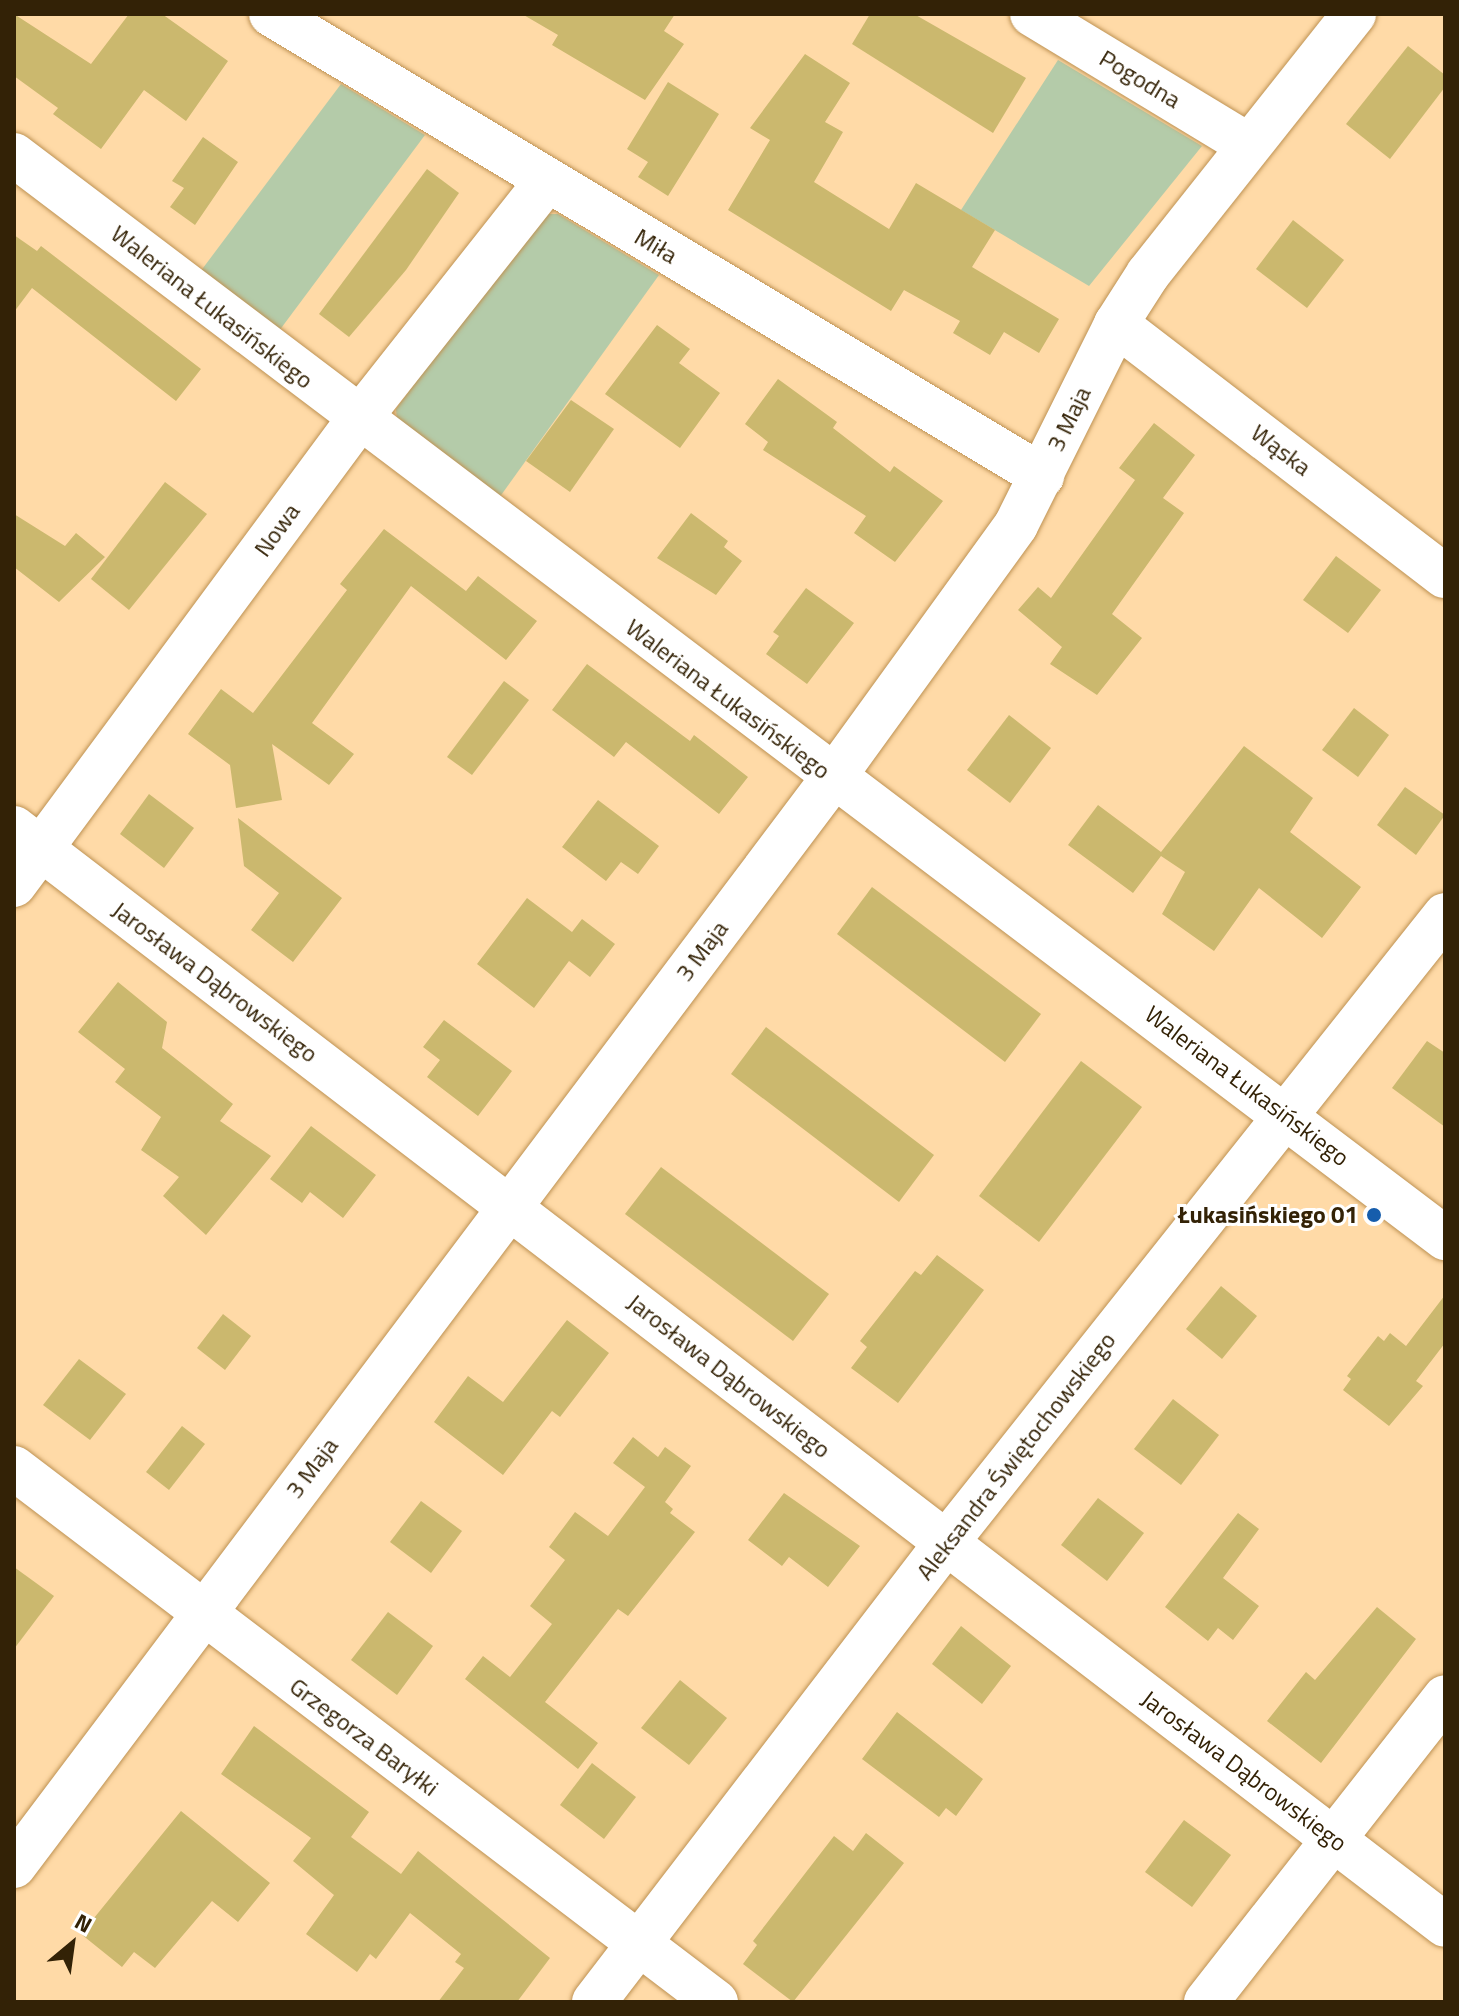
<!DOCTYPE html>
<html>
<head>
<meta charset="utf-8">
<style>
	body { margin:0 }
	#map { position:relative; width:1459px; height:2016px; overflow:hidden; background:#ffdaa7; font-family:"Titillium Web",sans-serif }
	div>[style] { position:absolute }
	.green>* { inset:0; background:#b4cba9 }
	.building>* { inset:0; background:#cbb86e }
	.roads { filter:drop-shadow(0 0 2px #be9253) drop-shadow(0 0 2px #be9253) }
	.street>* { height:44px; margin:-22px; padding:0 22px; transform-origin:22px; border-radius:22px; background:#fff }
	.dots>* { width:22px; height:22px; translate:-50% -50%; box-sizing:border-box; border:4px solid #fff; border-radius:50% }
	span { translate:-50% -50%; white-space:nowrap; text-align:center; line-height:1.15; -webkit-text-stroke:6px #fff; paint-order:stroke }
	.street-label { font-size:24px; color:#332206 }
	.poi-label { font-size:24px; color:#332206; font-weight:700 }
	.right { translate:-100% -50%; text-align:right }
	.frame { position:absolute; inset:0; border:16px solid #332206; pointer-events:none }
	.north { position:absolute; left:32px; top:1904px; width:80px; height:80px; -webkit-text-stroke:6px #fff; paint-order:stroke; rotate:29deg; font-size:22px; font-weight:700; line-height:32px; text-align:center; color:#332206 }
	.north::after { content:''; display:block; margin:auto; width:28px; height:36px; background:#332206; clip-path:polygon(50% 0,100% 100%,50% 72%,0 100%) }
</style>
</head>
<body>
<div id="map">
	<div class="green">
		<i style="clip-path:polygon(1058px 60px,1202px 146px,1089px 286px,961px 210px)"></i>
		<i style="clip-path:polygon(341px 84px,425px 135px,279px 331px,200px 272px)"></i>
		<i style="clip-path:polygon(539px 214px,558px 214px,659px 275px,499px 498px,397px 422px,396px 409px)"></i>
	</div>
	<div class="building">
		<i style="clip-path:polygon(14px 14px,91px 64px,129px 14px,162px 14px,228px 61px,186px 121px,144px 90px,101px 149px,53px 114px,58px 108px,14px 76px)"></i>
		<i style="clip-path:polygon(522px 14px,675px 14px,664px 31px,684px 44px,645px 100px,552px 45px,558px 35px)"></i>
		<i style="clip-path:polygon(870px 14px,914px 14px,1026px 78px,993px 133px,852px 44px)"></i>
		<i style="clip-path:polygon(1408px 46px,1445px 75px,1445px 87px,1390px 159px,1346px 124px)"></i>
		<i style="clip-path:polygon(805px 54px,850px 83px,825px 122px,843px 132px,814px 182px,889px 229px,916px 183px,995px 230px,972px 267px,1059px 319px,1039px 353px,1004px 332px,990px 355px,953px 333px,960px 321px,904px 290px,891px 311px,728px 210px,770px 140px,750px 128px)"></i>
		<i style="clip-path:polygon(668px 82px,719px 114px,668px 196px,638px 177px,648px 162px,627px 149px)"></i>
		<i style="clip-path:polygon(203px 137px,238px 162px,195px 225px,170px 207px,184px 188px,172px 181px)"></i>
		<i style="clip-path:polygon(427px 169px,459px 193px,406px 270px,349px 337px,319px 314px)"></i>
		<i style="clip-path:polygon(1293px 220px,1344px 260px,1307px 308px,1256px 269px)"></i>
		<i style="clip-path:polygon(14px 235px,37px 251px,41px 246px,201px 369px,176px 401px,32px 288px,14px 312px)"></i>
		<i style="clip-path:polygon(657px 325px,690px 349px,679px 363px,720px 393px,680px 448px,605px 394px)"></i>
		<i style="clip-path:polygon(778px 379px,837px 422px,833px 428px,890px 472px,894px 466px,943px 501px,895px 562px,854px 533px,866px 516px,763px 450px,768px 442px,745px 424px)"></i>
		<i style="clip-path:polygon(571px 400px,614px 429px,570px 492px,526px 461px)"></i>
		<i style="clip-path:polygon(1154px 423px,1195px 455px,1163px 498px,1184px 513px,1112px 614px,1142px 638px,1097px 695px,1050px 664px,1062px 647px,1018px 610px,1038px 587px,1051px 598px,1135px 480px,1119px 468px)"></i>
		<i style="clip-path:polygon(165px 482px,207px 514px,129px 610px,91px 579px)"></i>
		<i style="clip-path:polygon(691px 513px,728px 541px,724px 547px,742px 561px,716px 595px,657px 558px)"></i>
		<i style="clip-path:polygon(14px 514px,65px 546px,76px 533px,105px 557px,59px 602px,14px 567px)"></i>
		<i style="clip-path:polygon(384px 529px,466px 591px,478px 576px,537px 621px,506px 660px,411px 586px,312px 723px,354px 754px,329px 785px,272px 744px,282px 800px,236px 808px,230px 765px,188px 734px,221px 689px,253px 713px,347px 590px,340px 584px)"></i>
		<i style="clip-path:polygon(1336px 556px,1381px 590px,1348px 633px,1303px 600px)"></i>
		<i style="clip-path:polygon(806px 588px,854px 623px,807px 684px,766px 654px,779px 636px,773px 632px)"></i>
		<i style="clip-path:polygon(587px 664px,690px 741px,694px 735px,748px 777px,719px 814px,626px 742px,614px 757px,552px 710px)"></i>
		<i style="clip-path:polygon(504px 681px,529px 700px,472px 775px,447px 757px)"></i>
		<i style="clip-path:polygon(1354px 708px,1389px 735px,1358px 777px,1322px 750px)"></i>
		<i style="clip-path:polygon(1009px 715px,1051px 748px,1010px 803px,967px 770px)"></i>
		<i style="clip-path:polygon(1244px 746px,1313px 798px,1290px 832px,1361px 887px,1322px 938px,1259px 888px,1214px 951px,1162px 914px,1185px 872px,1161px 856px,1133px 893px,1068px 845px,1098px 805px,1161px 852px)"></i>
		<i style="clip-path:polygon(1405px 787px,1445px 815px,1416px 855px,1377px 825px)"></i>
		<i style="clip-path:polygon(149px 794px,194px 828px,164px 868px,120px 834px)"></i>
		<i style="clip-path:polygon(598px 800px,659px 846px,638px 874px,621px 862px,606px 881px,562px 847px)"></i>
		<i style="clip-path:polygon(238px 818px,342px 898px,293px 962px,251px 930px,279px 893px,244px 866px)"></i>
		<i style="clip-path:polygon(872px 887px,1041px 1014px,1005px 1062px,837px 934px)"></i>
		<i style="clip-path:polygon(527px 898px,572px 932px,582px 919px,615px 944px,590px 977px,569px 961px,534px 1008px,477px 964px)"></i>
		<i style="clip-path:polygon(118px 982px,167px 1022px,162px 1048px,233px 1104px,220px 1121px,271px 1156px,206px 1235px,163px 1196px,179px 1177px,141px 1150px,161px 1117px,115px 1082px,125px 1069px,78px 1032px)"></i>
		<i style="clip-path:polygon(444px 1020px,512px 1071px,478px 1116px,427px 1077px,440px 1060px,423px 1047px)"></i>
		<i style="clip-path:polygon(766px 1027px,934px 1155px,899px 1202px,731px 1074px)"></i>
		<i style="clip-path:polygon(1427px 1041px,1445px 1053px,1445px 1127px,1392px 1088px)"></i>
		<i style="clip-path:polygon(1081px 1061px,1142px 1107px,1039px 1242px,979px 1196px)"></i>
		<i style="clip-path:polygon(311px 1126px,376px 1175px,343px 1218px,310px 1192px,302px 1203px,270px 1179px)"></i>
		<i style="clip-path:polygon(661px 1167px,829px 1294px,793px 1341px,625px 1214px)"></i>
		<i style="clip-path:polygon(937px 1255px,984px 1290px,898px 1403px,851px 1368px,867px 1347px,860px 1341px,915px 1271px,921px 1275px)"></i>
		<i style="clip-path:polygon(1221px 1286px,1257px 1316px,1222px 1359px,1186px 1329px)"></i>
		<i style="clip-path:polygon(1445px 1295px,1445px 1343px,1416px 1381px,1423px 1386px,1389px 1426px,1343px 1390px,1351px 1379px,1347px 1376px,1378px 1336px,1384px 1341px,1390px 1333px,1406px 1346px)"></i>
		<i style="clip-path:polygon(223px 1314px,251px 1336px,225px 1370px,197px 1348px)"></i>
		<i style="clip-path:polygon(567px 1320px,609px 1353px,560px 1417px,552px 1411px,503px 1475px,434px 1422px,468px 1376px,503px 1402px)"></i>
		<i style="clip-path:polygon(79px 1359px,126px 1394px,90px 1440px,43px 1405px)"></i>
		<i style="clip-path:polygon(1173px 1399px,1219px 1435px,1181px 1485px,1134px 1449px)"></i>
		<i style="clip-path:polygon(182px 1426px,205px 1444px,169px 1490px,146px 1472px)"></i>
		<i style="clip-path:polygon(633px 1437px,658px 1457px,665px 1447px,691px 1466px,665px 1502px,673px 1509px,670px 1513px,695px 1532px,628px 1616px,618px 1609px,545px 1702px,598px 1743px,578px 1769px,465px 1679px,483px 1656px,510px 1677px,552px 1624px,530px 1606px,565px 1560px,549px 1547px,575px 1512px,608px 1536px,645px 1487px,613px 1463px)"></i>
		<i style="clip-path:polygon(784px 1493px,860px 1546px,828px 1587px,789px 1557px,782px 1566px,748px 1540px)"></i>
		<i style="clip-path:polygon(1098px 1498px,1144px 1533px,1107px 1581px,1061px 1545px)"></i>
		<i style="clip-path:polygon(421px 1501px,462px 1531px,431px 1573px,390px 1542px)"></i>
		<i style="clip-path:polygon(1238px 1513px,1259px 1529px,1223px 1578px,1259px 1606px,1233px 1640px,1218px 1628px,1208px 1641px,1165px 1607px)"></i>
		<i style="clip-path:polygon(14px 1567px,54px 1596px,14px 1649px)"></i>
		<i style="clip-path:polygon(1377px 1607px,1416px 1639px,1321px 1763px,1267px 1721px,1306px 1672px,1315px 1680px)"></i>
		<i style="clip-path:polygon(388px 1612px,433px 1646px,397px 1695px,351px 1660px)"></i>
		<i style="clip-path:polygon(961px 1626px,1011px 1666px,982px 1704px,932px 1664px)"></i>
		<i style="clip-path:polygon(680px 1680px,727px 1718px,689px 1765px,641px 1728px)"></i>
		<i style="clip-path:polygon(897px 1712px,983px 1779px,956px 1816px,946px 1808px,939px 1817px,862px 1759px)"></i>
		<i style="clip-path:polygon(254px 1726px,369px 1812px,351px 1837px,401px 1874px,418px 1851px,550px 1958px,517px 2002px,438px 2002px,464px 1968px,455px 1962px,461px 1954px,410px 1913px,376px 1959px,370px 1954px,357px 1972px,306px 1934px,334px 1895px,293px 1861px,311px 1838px,221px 1774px)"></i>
		<i style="clip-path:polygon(592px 1763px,636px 1797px,604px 1839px,560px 1805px)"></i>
		<i style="clip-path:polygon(181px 1811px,270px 1883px,238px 1922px,212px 1901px,155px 1968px,134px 1952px,122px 1967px,81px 1934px)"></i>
		<i style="clip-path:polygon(1184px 1820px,1231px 1855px,1192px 1907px,1145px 1872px)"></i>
		<i style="clip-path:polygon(866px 1833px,904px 1863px,793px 2002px,743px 1964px,757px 1945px,753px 1941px,834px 1836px,853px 1851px)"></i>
	</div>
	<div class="roads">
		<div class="street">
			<i style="left:271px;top:14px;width:899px;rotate:30.93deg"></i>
			<i style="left:1032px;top:14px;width:253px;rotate:31.2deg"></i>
			<i style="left:14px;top:155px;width:1795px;rotate:37.12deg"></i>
			<i style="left:1116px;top:324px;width:414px;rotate:37.5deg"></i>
			<i style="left:14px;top:828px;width:1803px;rotate:37.47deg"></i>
			<i style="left:14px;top:885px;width:578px;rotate:-53.51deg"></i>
			<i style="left:358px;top:420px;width:305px;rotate:-51.7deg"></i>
			<i style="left:14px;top:1468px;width:882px;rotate:37.26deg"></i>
			<i style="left:14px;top:1866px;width:1362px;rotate:-53.03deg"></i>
			<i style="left:833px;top:778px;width:312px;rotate:-54.1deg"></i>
			<i style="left:1016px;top:525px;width:225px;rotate:-63.5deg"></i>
			<i style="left:1116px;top:324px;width:59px;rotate:-57.4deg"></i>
			<i style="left:1148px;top:274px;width:332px;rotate:-51.6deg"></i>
			<i style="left:594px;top:2002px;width:578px;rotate:-52.52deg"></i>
			<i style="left:946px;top:1543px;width:802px;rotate:-51.53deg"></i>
			<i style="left:1206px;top:2002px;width:387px;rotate:-51.9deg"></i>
		</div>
	</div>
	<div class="dots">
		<i style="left:1374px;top:1215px;background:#165dac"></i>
	</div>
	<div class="street-label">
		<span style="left:1140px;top:79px;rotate:31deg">Pogodna</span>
		<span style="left:656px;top:246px;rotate:31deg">Miła</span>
		<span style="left:212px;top:307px;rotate:38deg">Waleriana Łukasińskiego</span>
		<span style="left:1069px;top:419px;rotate:-64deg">3 Maja</span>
		<span style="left:1281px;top:450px;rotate:37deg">Wąska</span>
		<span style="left:277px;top:530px;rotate:-54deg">Nowa</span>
		<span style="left:728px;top:699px;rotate:37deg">Waleriana Łukasińskiego</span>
		<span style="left:702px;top:951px;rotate:-53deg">3 Maja</span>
		<span style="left:215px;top:982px;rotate:37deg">Jarosława Dąbrowskiego</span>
		<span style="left:1247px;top:1086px;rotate:37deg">Waleriana Łukasińskiego</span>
		<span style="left:729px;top:1376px;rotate:38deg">Jarosława Dąbrowskiego</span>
		<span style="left:1016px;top:1456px;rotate:-52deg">Aleksandra Świętochowskiego</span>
		<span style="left:312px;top:1468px;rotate:-53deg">3 Maja</span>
		<span style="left:364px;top:1737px;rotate:37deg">Grzegorza Baryłki</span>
		<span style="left:1244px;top:1771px;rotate:37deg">Jarosława Dąbrowskiego</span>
	</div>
	<div class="poi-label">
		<span class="right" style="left:1358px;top:1215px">Łukasińskiego 01</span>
	</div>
	<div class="frame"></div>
	<div class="north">N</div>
</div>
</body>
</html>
